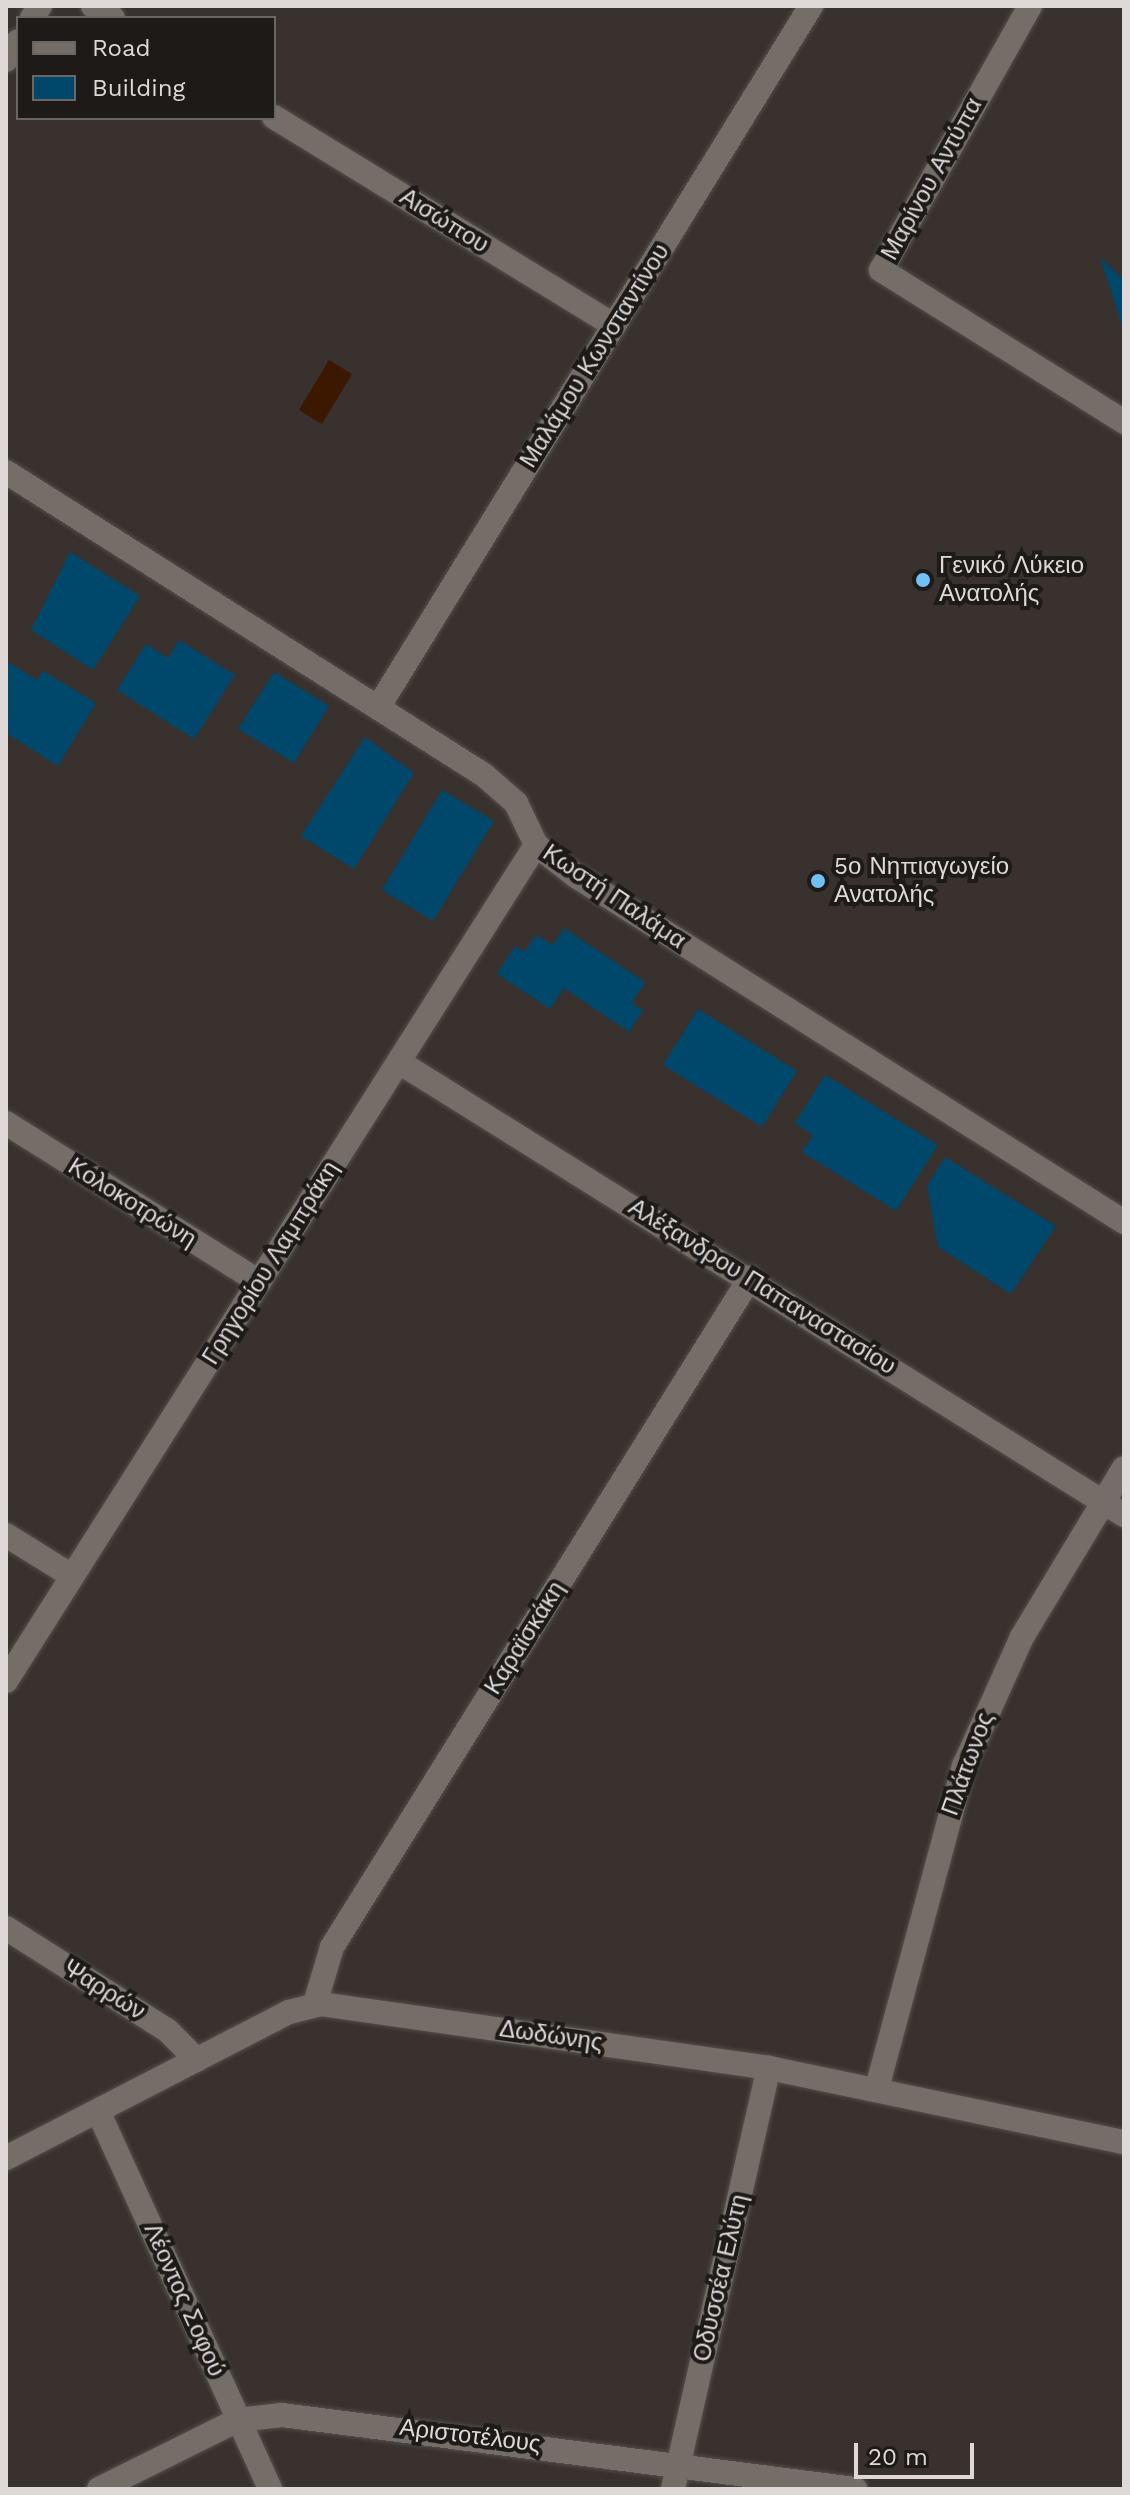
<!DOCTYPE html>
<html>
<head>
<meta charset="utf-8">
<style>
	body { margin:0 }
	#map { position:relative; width:1130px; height:2495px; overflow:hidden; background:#38312d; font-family:"Work Sans",sans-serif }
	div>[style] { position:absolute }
	.water>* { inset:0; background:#3d1800 }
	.building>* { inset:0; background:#00476c }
	.roads { filter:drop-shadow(0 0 2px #544f4b) drop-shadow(0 0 2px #544f4b) }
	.minor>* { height:24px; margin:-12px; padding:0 12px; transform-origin:12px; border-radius:12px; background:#756d68 }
	.dots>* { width:22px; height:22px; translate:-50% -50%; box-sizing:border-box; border:4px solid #1d1a18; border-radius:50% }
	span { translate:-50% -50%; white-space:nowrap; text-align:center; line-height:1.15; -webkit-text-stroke:8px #1d1a18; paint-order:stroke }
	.street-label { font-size:24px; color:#ded9d7 }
	.poi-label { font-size:24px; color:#ded9d7 }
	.left { translate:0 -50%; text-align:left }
	.frame { position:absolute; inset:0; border:8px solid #ded9d7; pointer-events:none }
	.legend { position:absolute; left:16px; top:16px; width:260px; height:104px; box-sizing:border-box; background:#1d1a18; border:2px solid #6a6664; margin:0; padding:10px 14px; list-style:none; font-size:24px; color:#ded9d7 }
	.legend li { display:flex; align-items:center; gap:16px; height:40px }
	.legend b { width:40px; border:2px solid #6a6664 }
	.scale { position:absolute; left:854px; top:2443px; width:120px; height:36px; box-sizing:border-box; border:4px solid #ded9d7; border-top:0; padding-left:10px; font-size:24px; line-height:28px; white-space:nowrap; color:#ded9d7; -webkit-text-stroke:6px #1d1a18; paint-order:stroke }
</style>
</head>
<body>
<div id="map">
	<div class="water">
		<i style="clip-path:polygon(329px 360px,352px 374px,322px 424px,299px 410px)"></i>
	</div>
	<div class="building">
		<i style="clip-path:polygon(1100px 257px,1124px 280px,1124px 329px,1123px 329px)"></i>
		<i style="clip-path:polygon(70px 552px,140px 596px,93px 670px,31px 630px)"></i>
		<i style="clip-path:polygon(179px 640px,235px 675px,194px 739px,117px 690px,146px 644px,168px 658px)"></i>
		<i style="clip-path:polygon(6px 661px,37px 680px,43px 671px,96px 703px,58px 766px,6px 733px)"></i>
		<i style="clip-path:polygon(274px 672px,329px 706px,294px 763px,238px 729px)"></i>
		<i style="clip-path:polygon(365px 737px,414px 773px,354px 869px,301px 836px)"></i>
		<i style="clip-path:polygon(442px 790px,494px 821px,433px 921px,382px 890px)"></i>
		<i style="clip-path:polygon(564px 928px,645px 982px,632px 1003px,643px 1010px,629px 1032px,564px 988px,550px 1009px,497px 974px,515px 946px,524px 952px,536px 935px,553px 945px)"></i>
		<i style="clip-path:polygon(698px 1009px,797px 1071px,762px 1127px,663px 1065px)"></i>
		<i style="clip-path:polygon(825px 1075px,938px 1145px,896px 1211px,802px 1152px,813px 1135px,795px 1123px)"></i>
		<i style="clip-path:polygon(945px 1157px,1056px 1226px,1011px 1294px,938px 1247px,927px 1186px)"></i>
	</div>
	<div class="roads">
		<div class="minor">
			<i style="left:93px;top:6px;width:23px;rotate:31deg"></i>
			<i style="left:1030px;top:6px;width:303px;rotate:119.4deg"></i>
			<i style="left:881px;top:270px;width:287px;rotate:32deg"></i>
			<i style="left:32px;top:18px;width:14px;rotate:-56deg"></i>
			<i style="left:6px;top:60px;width:22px;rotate:-58deg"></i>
			<i style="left:274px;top:117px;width:399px;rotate:31.5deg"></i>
			<i style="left:6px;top:472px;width:566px;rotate:32.37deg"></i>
			<i style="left:484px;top:775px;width:43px;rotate:41.2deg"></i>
			<i style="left:516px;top:803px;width:47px;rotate:64.5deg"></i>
			<i style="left:536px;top:845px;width:51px;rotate:37.8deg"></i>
			<i style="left:576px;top:876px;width:648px;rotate:32.27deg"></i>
			<i style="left:379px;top:706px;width:823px;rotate:-58.32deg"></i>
			<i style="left:399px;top:1062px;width:855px;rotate:32deg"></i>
			<i style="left:6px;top:1123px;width:299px;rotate:32.1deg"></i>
			<i style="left:6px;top:1535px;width:78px;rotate:31.8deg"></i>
			<i style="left:6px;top:1681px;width:990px;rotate:-57.63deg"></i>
			<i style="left:6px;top:1928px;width:191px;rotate:32.4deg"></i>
			<i style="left:167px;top:2030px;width:42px;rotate:45deg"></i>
			<i style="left:315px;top:2004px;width:59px;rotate:-73.4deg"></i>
			<i style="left:332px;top:1947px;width:789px;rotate:-58deg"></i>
			<i style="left:877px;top:2088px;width:334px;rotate:-74.9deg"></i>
			<i style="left:964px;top:1766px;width:141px;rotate:-65.8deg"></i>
			<i style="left:1022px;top:1637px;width:197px;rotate:-58.9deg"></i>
			<i style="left:98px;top:2111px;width:415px;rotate:65.5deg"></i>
			<i style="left:6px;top:2158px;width:318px;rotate:-27.3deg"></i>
			<i style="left:289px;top:2012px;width:33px;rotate:-14deg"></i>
			<i style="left:321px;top:2004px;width:453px;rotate:8.1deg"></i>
			<i style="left:769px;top:2068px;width:363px;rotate:11.8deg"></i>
			<i style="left:99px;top:2489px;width:155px;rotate:-26.4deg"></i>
			<i style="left:238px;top:2420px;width:44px;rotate:-6.5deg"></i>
			<i style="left:282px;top:2415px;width:578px;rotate:7.36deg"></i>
			<i style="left:673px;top:2489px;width:432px;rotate:-77.2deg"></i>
		</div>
	</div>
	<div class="dots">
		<i style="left:923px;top:580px;background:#72c1f5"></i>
		<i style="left:818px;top:881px;background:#72c1f5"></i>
	</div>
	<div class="street-label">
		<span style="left:932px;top:179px;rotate:-61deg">Μαρίνου Αντύπα</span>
		<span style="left:444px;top:221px;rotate:32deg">Αισώπου</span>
		<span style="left:595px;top:356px;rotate:-58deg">Μαλάμου Κωνσταντίνου</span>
		<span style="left:614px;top:897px;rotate:34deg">Κωστή Παλάμα</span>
		<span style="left:132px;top:1203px;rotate:32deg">Κολοκοτρώνη</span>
		<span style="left:271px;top:1263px;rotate:-58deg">Γρηγορίου Λαμπράκη</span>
		<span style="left:762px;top:1287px;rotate:32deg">Αλέξανδρου Παπαναστασίου</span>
		<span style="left:525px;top:1638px;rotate:-58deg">Καραϊσκάκη</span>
		<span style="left:968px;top:1764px;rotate:-70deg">Πλάτωνος</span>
		<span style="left:104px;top:1990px;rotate:32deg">Ψαρρών</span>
		<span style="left:551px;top:2036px;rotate:8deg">Δωδώνης</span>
		<span style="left:721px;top:2278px;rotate:-77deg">Οδυσσέα Ελύτη</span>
		<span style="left:184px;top:2300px;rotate:66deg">Λέοντος Σοφού</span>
		<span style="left:470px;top:2436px;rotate:7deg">Αριστοτέλους</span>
	</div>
	<div class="poi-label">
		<span class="left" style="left:939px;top:580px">Γενικό Λύκειο<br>Ανατολής</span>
		<span class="left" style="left:834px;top:881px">5ο Νηπιαγωγείο<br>Ανατολής</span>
	</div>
	<div class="frame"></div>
	<ul class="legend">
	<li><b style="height:10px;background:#756d68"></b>Road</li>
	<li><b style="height:22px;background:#00476c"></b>Building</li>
	</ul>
	<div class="scale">20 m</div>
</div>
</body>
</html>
